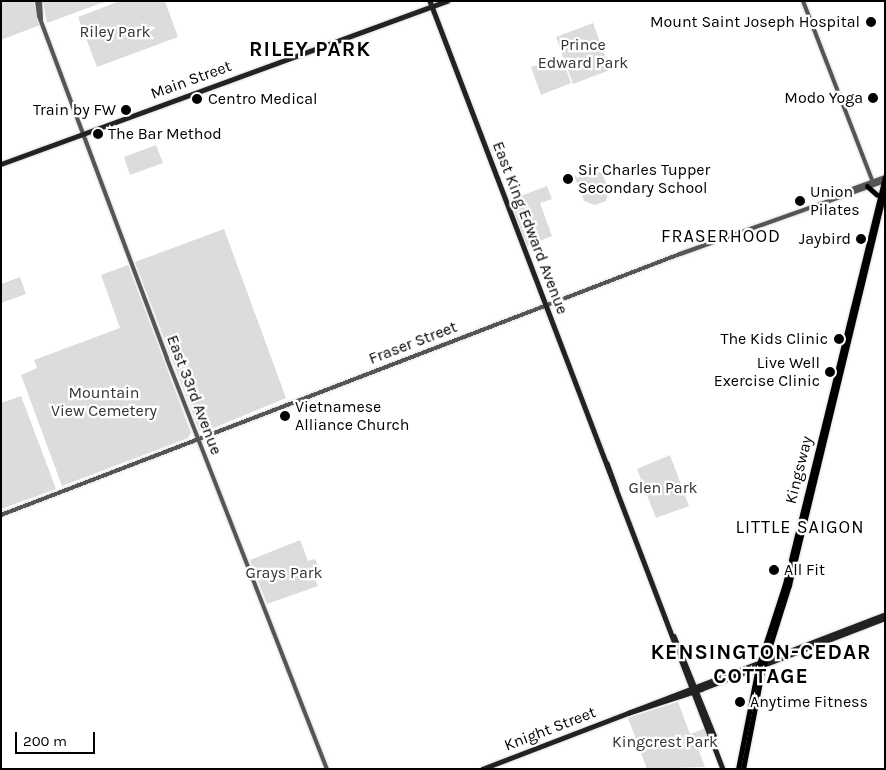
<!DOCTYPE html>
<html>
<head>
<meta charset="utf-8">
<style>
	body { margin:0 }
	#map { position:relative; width:886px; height:770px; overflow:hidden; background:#fff; font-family:Karla,sans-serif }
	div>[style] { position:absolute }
	.green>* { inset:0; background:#dcdcdc }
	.roads { filter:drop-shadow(0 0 1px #dbdbdb) drop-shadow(0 0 1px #dbdbdb) }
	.tertiary>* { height:4px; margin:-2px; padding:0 2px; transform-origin:2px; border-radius:2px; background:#555 }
	.secondary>* { height:4.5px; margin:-2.25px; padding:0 2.25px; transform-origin:2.25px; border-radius:2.25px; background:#222 }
	.primary>* { height:5px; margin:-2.5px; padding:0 2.5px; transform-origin:2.5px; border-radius:2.5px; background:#000 }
	.dots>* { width:14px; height:14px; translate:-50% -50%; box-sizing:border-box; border:2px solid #fff; border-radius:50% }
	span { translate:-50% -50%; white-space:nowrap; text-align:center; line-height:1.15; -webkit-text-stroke:4.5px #fff; paint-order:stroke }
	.poi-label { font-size:16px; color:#000 }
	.right { translate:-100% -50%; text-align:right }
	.left { translate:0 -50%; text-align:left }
	.park-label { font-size:16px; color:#333 }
	.street-label { font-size:16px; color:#000 }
	.neighbourhood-label { font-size:18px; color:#000; letter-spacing:1px }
	.district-label { font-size:21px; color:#000; font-weight:700; letter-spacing:1px }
	.frame { position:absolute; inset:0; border:2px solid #000; pointer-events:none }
	.scale { position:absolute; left:15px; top:732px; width:80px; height:22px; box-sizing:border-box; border:2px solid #000; border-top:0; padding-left:6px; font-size:15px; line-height:18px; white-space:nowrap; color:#000; -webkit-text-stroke:4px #fff; paint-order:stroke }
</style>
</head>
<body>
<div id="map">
	<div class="green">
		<i style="clip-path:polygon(1px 1px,33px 1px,40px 25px,1px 40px)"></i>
		<i style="clip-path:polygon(43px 1px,107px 1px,47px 23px)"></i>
		<i style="clip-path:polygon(120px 1px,165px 1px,178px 37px,97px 67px,78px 17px)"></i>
		<i style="clip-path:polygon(593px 23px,610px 70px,573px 84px,556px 37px)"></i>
		<i style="clip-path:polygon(562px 58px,571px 83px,541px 95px,531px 67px)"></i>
		<i style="clip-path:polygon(156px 145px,163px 163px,130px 175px,124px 157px)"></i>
		<i style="clip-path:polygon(589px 170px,602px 173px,609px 190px,606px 201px,595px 205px,584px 201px,574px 175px,578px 178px)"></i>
		<i style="clip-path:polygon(547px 186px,552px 199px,540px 203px,552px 236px,527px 246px,510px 200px)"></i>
		<i style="clip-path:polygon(224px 229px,286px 398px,204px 432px,199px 430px,135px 262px)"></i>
		<i style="clip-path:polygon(128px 265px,191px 433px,188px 438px,62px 486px,21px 375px,37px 368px,34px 360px,120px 328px,101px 275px)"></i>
		<i style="clip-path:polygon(20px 277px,26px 294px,1px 303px,1px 284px)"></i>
		<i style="clip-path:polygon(21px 396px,56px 489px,1px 509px,1px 403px)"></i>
		<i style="clip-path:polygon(670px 455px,689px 506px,656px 518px,637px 469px)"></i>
		<i style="clip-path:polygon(300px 540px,308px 561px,315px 559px,319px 569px,313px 574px,318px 586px,267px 604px,250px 560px)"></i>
		<i style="clip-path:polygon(678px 702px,690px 734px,706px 728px,709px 735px,695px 741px,705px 767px,647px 769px,628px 718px)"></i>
	</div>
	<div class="roads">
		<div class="tertiary">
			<i style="left:37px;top:1px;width:15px;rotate:82deg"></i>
			<i style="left:39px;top:16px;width:366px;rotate:69.5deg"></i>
			<i style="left:167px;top:359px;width:440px;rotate:68.7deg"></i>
			<i style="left:40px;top:1px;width:18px;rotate:87deg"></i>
			<i style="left:803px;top:1px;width:192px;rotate:68.9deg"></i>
			<i style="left:836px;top:195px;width:52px;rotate:-20.2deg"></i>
			<i style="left:1px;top:515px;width:727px;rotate:-21.03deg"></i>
			<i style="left:680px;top:254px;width:218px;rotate:-19.6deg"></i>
		</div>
		<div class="secondary">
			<i style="left:430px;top:1px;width:822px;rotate:69.12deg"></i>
			<i style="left:1px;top:164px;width:475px;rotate:-20.1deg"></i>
			<i style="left:607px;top:463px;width:27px;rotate:70deg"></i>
			<i style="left:674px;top:636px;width:107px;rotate:68deg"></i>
			<i style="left:628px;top:713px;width:77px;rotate:-18.2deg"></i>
			<i style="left:701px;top:689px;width:197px;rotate:-21.1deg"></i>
			<i style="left:482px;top:769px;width:432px;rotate:-21deg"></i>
		</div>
		<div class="primary">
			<i style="left:867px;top:186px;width:13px;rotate:42deg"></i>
			<i style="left:738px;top:769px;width:104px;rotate:-78.9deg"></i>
			<i style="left:758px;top:667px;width:87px;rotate:-72deg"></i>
			<i style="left:785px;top:584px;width:419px;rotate:-76.2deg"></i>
			<i style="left:743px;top:769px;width:100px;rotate:-79deg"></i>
			<i style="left:762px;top:671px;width:90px;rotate:-72.6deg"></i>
			<i style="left:789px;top:585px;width:409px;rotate:-76.4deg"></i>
		</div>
	</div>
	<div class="dots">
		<i style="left:871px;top:22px;background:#000"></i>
		<i style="left:873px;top:98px;background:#000"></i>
		<i style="left:197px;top:99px;background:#000"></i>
		<i style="left:126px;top:110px;background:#000"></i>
		<i style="left:98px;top:134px;background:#000"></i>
		<i style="left:568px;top:179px;background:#000"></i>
		<i style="left:800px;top:201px;background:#000"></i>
		<i style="left:861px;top:239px;background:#000"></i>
		<i style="left:839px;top:339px;background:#000"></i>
		<i style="left:830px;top:372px;background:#000"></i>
		<i style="left:285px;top:416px;background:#000"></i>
		<i style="left:774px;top:570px;background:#000"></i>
		<i style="left:740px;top:702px;background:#000"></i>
	</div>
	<div class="poi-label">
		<span class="right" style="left:860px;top:22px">Mount Saint Joseph Hospital</span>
		<span class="right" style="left:863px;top:98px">Modo Yoga</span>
		<span class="left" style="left:208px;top:99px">Centro Medical</span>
		<span class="right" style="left:116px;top:110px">Train by FW</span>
		<span class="left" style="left:108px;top:134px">The Bar Method</span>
		<span class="left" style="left:578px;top:179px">Sir Charles Tupper<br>Secondary School</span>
		<span class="left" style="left:810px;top:201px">Union<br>Pilates</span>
		<span class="right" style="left:851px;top:239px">Jaybird</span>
		<span class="right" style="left:828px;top:339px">The Kids Clinic</span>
		<span class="right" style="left:820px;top:372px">Live Well<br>Exercise Clinic</span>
		<span class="left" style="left:295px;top:416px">Vietnamese<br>Alliance Church</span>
		<span class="left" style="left:784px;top:570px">All Fit</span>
		<span class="left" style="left:750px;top:702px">Anytime Fitness</span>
	</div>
	<div class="park-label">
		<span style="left:115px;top:32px">Riley Park</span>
		<span style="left:583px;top:54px">Prince<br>Edward Park</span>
		<span style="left:104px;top:402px">Mountain<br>View Cemetery</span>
		<span style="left:663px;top:488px">Glen Park</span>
		<span style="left:284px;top:573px">Grays Park</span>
		<span style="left:665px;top:742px">Kingcrest Park</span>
	</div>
	<div class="street-label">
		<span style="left:191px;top:80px;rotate:-20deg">Main Street</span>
		<span style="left:530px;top:228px;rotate:69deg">East King Edward Avenue</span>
		<span style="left:413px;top:343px;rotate:-21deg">Fraser Street</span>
		<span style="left:194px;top:395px;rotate:69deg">East 33rd Avenue</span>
		<span style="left:799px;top:470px;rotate:-76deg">Kingsway</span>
		<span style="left:550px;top:729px;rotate:-21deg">Knight Street</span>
	</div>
	<div class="neighbourhood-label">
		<span style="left:721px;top:236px">FRASERHOOD</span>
		<span style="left:800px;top:527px">LITTLE SAIGON</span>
	</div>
	<div class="district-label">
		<span style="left:310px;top:49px">RILEY PARK</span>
		<span style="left:761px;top:664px">KENSINGTON-CEDAR<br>COTTAGE</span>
	</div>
	<div class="frame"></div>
	<div class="scale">200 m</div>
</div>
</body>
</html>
